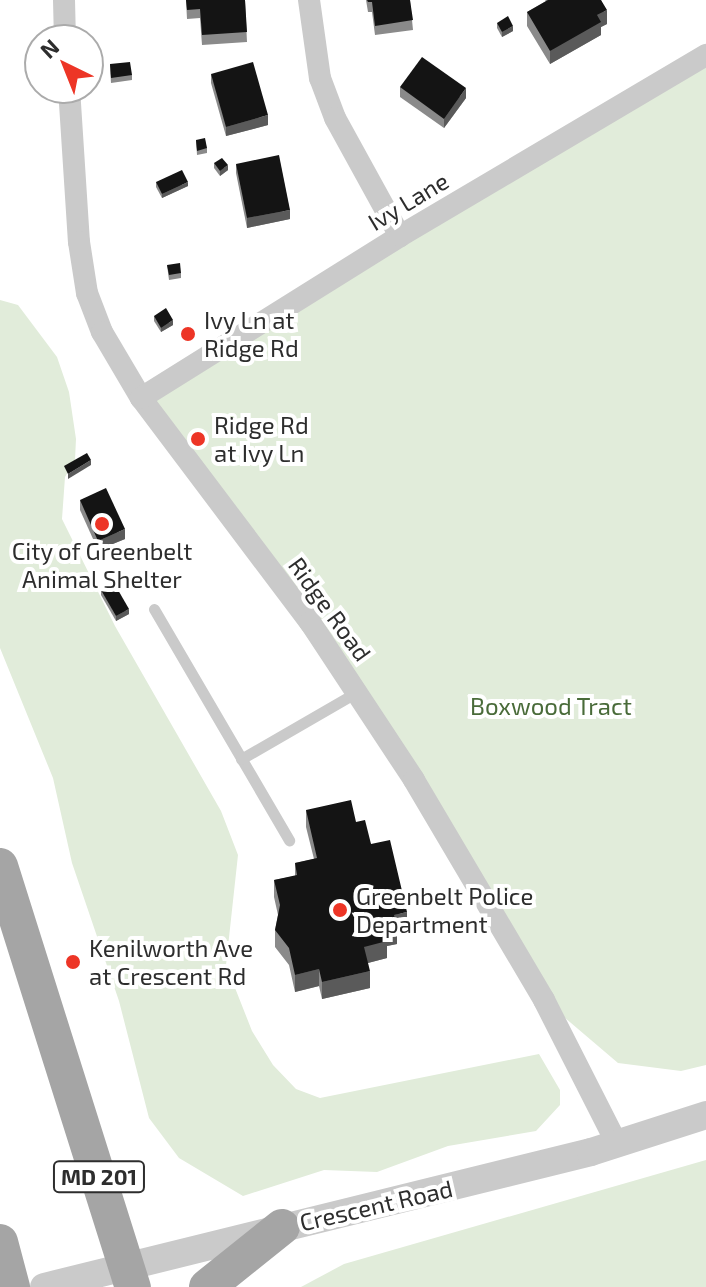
<!DOCTYPE html>
<html>
<head>
<meta charset="utf-8">
<style>
	body { margin:0 }
	#map { position:relative; width:706px; height:1287px; overflow:hidden; background:#fff; font-family:"Exo 2",sans-serif }
	div>[style] { position:absolute }
	.green>* { inset:0; background:#e1ecda }
	.service>* { height:11px; margin:-5.5px; padding:0 5.5px; transform-origin:5.5px; border-radius:5.5px; background:#cacaca }
	.minor>* { height:22px; margin:-11px; padding:0 11px; transform-origin:11px; border-radius:11px; background:#cacaca }
	.tertiary>* { height:28px; margin:-14px; padding:0 14px; transform-origin:14px; border-radius:14px; background:#cacaca }
	.primary>* { height:36px; margin:-18px; padding:0 18px; transform-origin:18px; border-radius:18px; background:#a5a5a5 }
	.wall>* { inset:0; background:#8a8a8a }
	.shaded-wall>* { inset:0; background:#5a5a5a }
	.building>* { inset:0; background:#141414 }
	.dots>* { width:22px; height:22px; translate:-50% -50%; box-sizing:border-box; border:4px solid #fff; border-radius:50% }
	span { translate:-50% -50%; white-space:nowrap; text-align:center; line-height:1.15; -webkit-text-stroke:8px #fff; paint-order:stroke }
	.shield-label span { padding:2px 6px; background:#fff; border:2px solid; border-radius:6px; -webkit-text-stroke-width:0 }
	.shield-label { font-size:22px; color:#2d2d2d; font-weight:700 }
	.street-label { font-size:24px; color:#2d2d2d }
	.poi-label { font-size:24px; color:#2d2d2d }
	.left { translate:0 -50%; text-align:left }
	.park-label { font-size:24px; color:#496b39 }
	.north { position:absolute; left:24px; top:24px; width:80px; height:80px; box-sizing:border-box; background:#fff; border:2px solid #ababab; border-radius:50%; rotate:317deg; font-size:22px; font-weight:700; line-height:32px; text-align:center; color:#2d2d2d }
	.north::after { content:''; display:block; margin:auto; width:28px; height:36px; background:#ed3526; clip-path:polygon(50% 0,100% 100%,50% 72%,0 100%) }
</style>
</head>
<body>
<div id="map">
	<div class="green">
		<i style="clip-path:polygon(706px 55px,706px 1065px,681px 1071px,618px 1063px,544px 1000px,471px 873px,141px 398px)"></i>
		<i style="clip-path:polygon(0 300px,18px 305px,57px 357px,69px 392px,76px 439px,75px 460px,65px 477px,62px 519px,115px 626px,221px 811px,238px 855px,226px 965px,252px 1031px,273px 1065px,296px 1089px,320px 1098px,539px 1054px,560px 1090px,560px 1105px,536px 1131px,448px 1146px,377px 1172px,324px 1170px,243px 1196px,179px 1158px,149px 1118px,119px 1001px,72px 863px,53px 778px,0 648px)"></i>
		<i style="clip-path:polygon(706px 1160px,706px 1287px,301px 1287px,344px 1264px)"></i>
	</div>
	<div class="service">
		<i style="left:154px;top:609px;width:268px;rotate:59.7deg"></i>
		<i style="left:241px;top:759px;width:134px;rotate:-30deg"></i>
	</div>
	<div class="minor">
		<i style="left:64px;top:0;width:40px;rotate:88.6deg"></i>
		<i style="left:309px;top:0;width:79px;rotate:82deg"></i>
		<i style="left:320px;top:78px;width:43px;rotate:69.4deg"></i>
		<i style="left:335px;top:118px;width:135px;rotate:61.2deg"></i>
		<i style="left:69px;top:88px;width:154px;rotate:86.3deg"></i>
		<i style="left:79px;top:242px;width:52px;rotate:81.1deg"></i>
		<i style="left:87px;top:293px;width:42px;rotate:69deg"></i>
		<i style="left:102px;top:332px;width:77px;rotate:59.4deg"></i>
		<i style="left:141px;top:398px;width:281px;rotate:53deg"></i>
		<i style="left:310px;top:622px;width:189px;rotate:56.6deg"></i>
		<i style="left:414px;top:780px;width:256px;rotate:59.4deg"></i>
		<i style="left:544px;top:1000px;width:161px;rotate:63.1deg"></i>
		<i style="left:141px;top:398px;width:305px;rotate:-32deg"></i>
		<i style="left:400px;top:236px;width:356px;rotate:-30.6deg"></i>
	</div>
	<div class="tertiary">
		<i style="left:44px;top:1287px;width:563px;rotate:-13.86deg"></i>
		<i style="left:591px;top:1152px;width:121px;rotate:-17.8deg"></i>
	</div>
	<div class="primary">
		<i style="left:0;top:866px;width:442px;rotate:72.5deg"></i>
		<i style="left:0;top:1242px;width:47px;rotate:75.1deg"></i>
		<i style="left:207px;top:1287px;width:96px;rotate:-38.7deg"></i>
	</div>
	<div class="wall">
		<i style="clip-path:polygon(186px 0,245px 0,247px 42px,202px 45px,200px 18px,187px 19px)"></i>
		<i style="clip-path:polygon(366px 0,410px 0,413px 30px,375px 35px,372px 12px,368px 12px)"></i>
		<i style="clip-path:polygon(545px 0,601px 0,607px 24px,601px 27px,601px 35px,550px 64px,527px 26px,527px 12px,546px 1px)"></i>
		<i style="clip-path:polygon(497px 23px,513px 31px,502px 37px,497px 28px)"></i>
		<i style="clip-path:polygon(110px 64px,132px 75px,132px 80px,111px 83px)"></i>
		<i style="clip-path:polygon(211px 74px,268px 125px,226px 136px,211px 83px)"></i>
		<i style="clip-path:polygon(400px 87px,466px 98px,444px 128px,400px 97px)"></i>
		<i style="clip-path:polygon(196px 140px,207px 148px,207px 153px,197px 155px)"></i>
		<i style="clip-path:polygon(214px 163px,228px 170px,220px 176px,214px 168px)"></i>
		<i style="clip-path:polygon(236px 164px,290px 219px,247px 228px,236px 173px)"></i>
		<i style="clip-path:polygon(156px 182px,188px 186px,162px 198px,156px 187px)"></i>
		<i style="clip-path:polygon(167px 265px,181px 273px,181px 278px,169px 280px)"></i>
		<i style="clip-path:polygon(154px 316px,173px 325px,161px 332px,154px 321px)"></i>
		<i style="clip-path:polygon(80px 500px,125px 539px,98px 550px,80px 510px)"></i>
		<i style="clip-path:polygon(101px 590px,129px 614px,116px 621px,101px 595px)"></i>
		<i style="clip-path:polygon(306px 810px,356px 822px,371px 844px,407px 929px,397px 931px,397px 944px,387px 946px,387px 958px,368px 963px,370px 988px,322px 999px,319px 986px,295px 992px,289px 965px,275px 947px,275px 930px,278px 915px,274px 897px,274px 880px,295px 876px,295px 863px,314px 859px,306px 827px)"></i>
	</div>
	<div class="shaded-wall">
		<i style="clip-path:polygon(607px 10px,607px 24px,601px 27px,601px 35px,550px 64px,550px 51px,597px 15px)"></i>
		<i style="clip-path:polygon(513px 26px,513px 31px,502px 37px,502px 32px)"></i>
		<i style="clip-path:polygon(466px 88px,466px 98px,444px 128px,444px 119px)"></i>
		<i style="clip-path:polygon(268px 115px,268px 125px,226px 136px,226px 127px)"></i>
		<i style="clip-path:polygon(228px 165px,228px 170px,220px 176px,220px 171px)"></i>
		<i style="clip-path:polygon(188px 182px,188px 186px,162px 198px,162px 194px)"></i>
		<i style="clip-path:polygon(290px 210px,290px 219px,247px 228px,247px 218px)"></i>
		<i style="clip-path:polygon(173px 320px,173px 325px,161px 332px,161px 328px)"></i>
		<i style="clip-path:polygon(91px 460px,91px 465px,68px 479px,68px 474px)"></i>
		<i style="clip-path:polygon(125px 529px,125px 539px,98px 550px,98px 541px)"></i>
		<i style="clip-path:polygon(129px 609px,129px 614px,116px 621px,116px 616px)"></i>
		<i style="clip-path:polygon(407px 912px,407px 929px,397px 931px,397px 944px,387px 946px,387px 958px,364px 964px,364px 947px,384px 930px,394px 915px)"></i>
		<i style="clip-path:polygon(319px 969px,319px 986px,295px 992px,295px 975px)"></i>
		<i style="clip-path:polygon(370px 971px,370px 988px,322px 999px,322px 982px)"></i>
	</div>
	<div class="building">
		<i style="clip-path:polygon(186px 0,245px 0,247px 32px,202px 35px,200px 9px,187px 10px)"></i>
		<i style="clip-path:polygon(367px 0,410px 0,413px 20px,375px 26px,372px 2px,368px 2px)"></i>
		<i style="clip-path:polygon(548px 0,601px 0,607px 10px,597px 15px,601px 22px,550px 51px,527px 12px)"></i>
		<i style="clip-path:polygon(508px 16px,513px 26px,502px 32px,497px 23px)"></i>
		<i style="clip-path:polygon(422px 57px,466px 88px,444px 119px,400px 87px)"></i>
		<i style="clip-path:polygon(130px 62px,132px 75px,111px 78px,110px 64px)"></i>
		<i style="clip-path:polygon(253px 62px,268px 115px,226px 127px,211px 74px)"></i>
		<i style="clip-path:polygon(205px 138px,207px 148px,197px 151px,196px 140px)"></i>
		<i style="clip-path:polygon(279px 155px,290px 210px,247px 218px,236px 164px)"></i>
		<i style="clip-path:polygon(222px 158px,228px 165px,220px 171px,214px 163px)"></i>
		<i style="clip-path:polygon(182px 170px,188px 182px,162px 194px,156px 182px)"></i>
		<i style="clip-path:polygon(180px 263px,181px 273px,169px 275px,167px 265px)"></i>
		<i style="clip-path:polygon(166px 308px,173px 320px,161px 328px,154px 316px)"></i>
		<i style="clip-path:polygon(87px 453px,91px 460px,68px 474px,64px 466px)"></i>
		<i style="clip-path:polygon(106px 488px,125px 529px,98px 541px,80px 500px)"></i>
		<i style="clip-path:polygon(114px 583px,129px 609px,116px 616px,101px 590px)"></i>
		<i style="clip-path:polygon(351px 800px,356px 822px,365px 820px,371px 844px,390px 840px,407px 912px,394px 915px,397px 927px,384px 930px,387px 941px,364px 947px,370px 971px,322px 982px,319px 969px,295px 975px,289px 948px,275px 930px,280px 905px,274px 880px,297px 875px,295px 863px,317px 858px,306px 810px)"></i>
	</div>
	<div class="dots">
		<i style="left:188px;top:334px;background:#ed3526"></i>
		<i style="left:198px;top:439px;background:#ed3526"></i>
		<i style="left:102px;top:524px;background:#ed3526"></i>
		<i style="left:340px;top:910px;background:#ed3526"></i>
		<i style="left:73px;top:962px;background:#ed3526"></i>
	</div>
	<div class="shield-label">
		<span style="left:99px;top:1177px">MD 201</span>
	</div>
	<div class="street-label">
		<span style="left:408px;top:201px;rotate:-31deg">Ivy Lane</span>
		<span style="left:330px;top:609px;rotate:54deg">Ridge Road</span>
		<span style="left:376px;top:1205px;rotate:-13deg">Crescent Road</span>
	</div>
	<div class="poi-label">
		<span class="left" style="left:204px;top:334px">Ivy Ln at<br>Ridge Rd</span>
		<span class="left" style="left:214px;top:439px">Ridge Rd<br>at Ivy Ln</span>
		<span style="left:102px;top:565px">City of Greenbelt<br>Animal Shelter</span>
		<span class="left" style="left:356px;top:910px">Greenbelt Police<br>Department</span>
		<span class="left" style="left:89px;top:962px">Kenilworth Ave<br>at Crescent Rd</span>
	</div>
	<div class="park-label">
		<span style="left:551px;top:706px">Boxwood Tract</span>
	</div>
	<div class="north">N</div>
</div>
</body>
</html>
